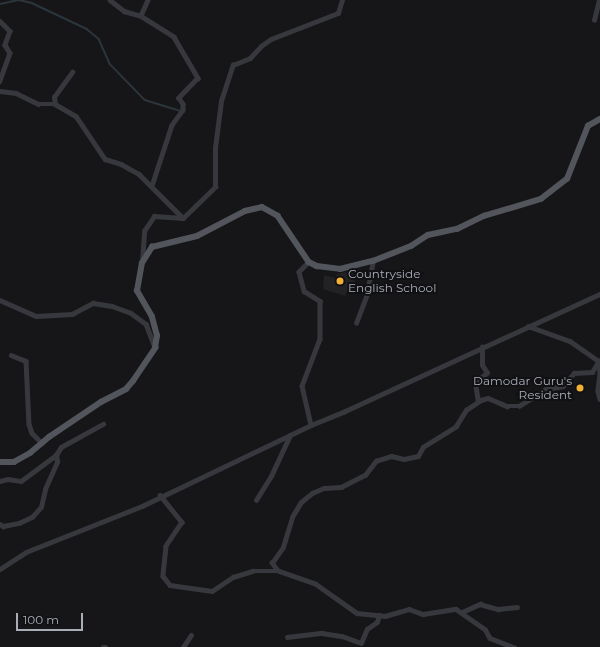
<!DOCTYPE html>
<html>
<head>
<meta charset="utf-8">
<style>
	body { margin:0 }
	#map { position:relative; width:600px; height:647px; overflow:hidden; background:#161618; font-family:Montserrat,sans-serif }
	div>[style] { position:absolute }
	.built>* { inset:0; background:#222225 }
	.stream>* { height:1.5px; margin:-0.75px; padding:0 0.75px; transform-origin:0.75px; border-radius:0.75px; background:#2c353c }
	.minor>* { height:4.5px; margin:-2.25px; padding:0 2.25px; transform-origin:2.25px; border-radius:2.25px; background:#37383d }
	.major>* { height:5.5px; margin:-2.75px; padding:0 2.75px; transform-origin:2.75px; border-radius:2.75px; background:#53555c }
	.dots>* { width:11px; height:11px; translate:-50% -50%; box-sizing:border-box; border:2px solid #111113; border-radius:50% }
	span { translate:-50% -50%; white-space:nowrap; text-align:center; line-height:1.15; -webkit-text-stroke:4px #111113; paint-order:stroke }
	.poi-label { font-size:12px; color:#a8adb8 }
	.left { translate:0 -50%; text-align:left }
	.right { translate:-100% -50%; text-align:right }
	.scale { position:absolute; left:16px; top:613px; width:67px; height:18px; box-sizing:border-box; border:2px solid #a8adb8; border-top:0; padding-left:5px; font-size:12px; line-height:14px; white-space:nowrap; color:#a8adb8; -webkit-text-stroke:3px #111113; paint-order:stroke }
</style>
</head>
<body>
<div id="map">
	<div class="built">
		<i style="clip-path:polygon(352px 271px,356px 284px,349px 287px,345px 296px,323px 289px,324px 275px,335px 278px,337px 274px)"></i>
	</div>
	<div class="stream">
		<i style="left:0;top:4px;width:19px;rotate:-12deg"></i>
		<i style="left:19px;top:0;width:13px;rotate:13deg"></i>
		<i style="left:32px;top:3px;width:61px;rotate:25.3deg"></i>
		<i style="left:87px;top:29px;width:16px;rotate:40deg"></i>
		<i style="left:99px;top:39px;width:27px;rotate:66deg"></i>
		<i style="left:110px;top:64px;width:50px;rotate:45.8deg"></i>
		<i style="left:145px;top:100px;width:37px;rotate:17deg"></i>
	</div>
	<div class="minor">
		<i style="left:110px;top:0;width:18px;rotate:38deg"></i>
		<i style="left:124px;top:11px;width:18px;rotate:16deg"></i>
		<i style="left:148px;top:0;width:17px;rotate:114deg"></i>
		<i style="left:141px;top:16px;width:39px;rotate:32deg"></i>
		<i style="left:174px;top:37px;width:48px;rotate:59.7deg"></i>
		<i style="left:198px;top:78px;width:28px;rotate:134deg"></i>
		<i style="left:179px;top:98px;width:7px;rotate:56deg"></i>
		<i style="left:183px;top:104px;width:6px;rotate:90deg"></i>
		<i style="left:183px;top:110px;width:19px;rotate:126deg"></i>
		<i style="left:172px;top:125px;width:64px;rotate:108.2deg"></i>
		<i style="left:594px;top:20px;width:21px;rotate:-76deg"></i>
		<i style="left:0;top:21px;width:14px;rotate:45deg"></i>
		<i style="left:10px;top:31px;width:15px;rotate:110deg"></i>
		<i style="left:5px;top:45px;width:9px;rotate:58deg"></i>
		<i style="left:10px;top:53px;width:30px;rotate:110deg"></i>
		<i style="left:0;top:91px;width:16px;rotate:7deg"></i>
		<i style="left:16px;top:93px;width:25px;rotate:26deg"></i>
		<i style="left:39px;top:104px;width:16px"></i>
		<i style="left:55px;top:104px;width:24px;rotate:30deg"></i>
		<i style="left:76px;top:116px;width:52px;rotate:56deg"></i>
		<i style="left:105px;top:159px;width:17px;rotate:17deg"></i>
		<i style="left:121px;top:164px;width:21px;rotate:29deg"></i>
		<i style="left:139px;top:174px;width:62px;rotate:45deg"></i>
		<i style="left:55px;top:104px;width:7px;rotate:-98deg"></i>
		<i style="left:54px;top:97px;width:31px;rotate:-54deg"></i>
		<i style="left:142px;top:262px;width:31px;rotate:-86deg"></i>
		<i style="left:144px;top:231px;width:18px;rotate:-56deg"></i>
		<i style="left:154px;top:216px;width:29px;rotate:4deg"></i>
		<i style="left:183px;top:218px;width:45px;rotate:-44.1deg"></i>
		<i style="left:215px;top:187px;width:39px;rotate:-90deg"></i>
		<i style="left:215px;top:148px;width:47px;rotate:-82.7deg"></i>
		<i style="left:221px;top:101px;width:38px;rotate:-72deg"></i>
		<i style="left:233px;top:65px;width:18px;rotate:-22deg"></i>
		<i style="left:250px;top:58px;width:16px;rotate:-47deg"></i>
		<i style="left:261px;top:46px;width:12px;rotate:-35deg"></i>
		<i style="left:271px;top:39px;width:72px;rotate:-21.2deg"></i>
		<i style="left:338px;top:13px;width:14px;rotate:-73deg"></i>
		<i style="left:309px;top:262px;width:14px;rotate:135deg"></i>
		<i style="left:299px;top:272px;width:20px;rotate:75deg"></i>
		<i style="left:304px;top:291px;width:19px;rotate:32deg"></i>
		<i style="left:320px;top:301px;width:38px;rotate:90deg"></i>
		<i style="left:320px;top:339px;width:50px;rotate:111deg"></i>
		<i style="left:302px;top:386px;width:40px;rotate:77deg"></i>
		<i style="left:0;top:300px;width:39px;rotate:24deg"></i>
		<i style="left:36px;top:316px;width:36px;rotate:-3deg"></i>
		<i style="left:72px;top:314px;width:24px;rotate:-28deg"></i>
		<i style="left:93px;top:303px;width:19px;rotate:9deg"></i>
		<i style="left:112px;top:306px;width:20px;rotate:20deg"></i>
		<i style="left:131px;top:313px;width:19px;rotate:36deg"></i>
		<i style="left:146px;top:324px;width:25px;rotate:69deg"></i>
		<i style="left:356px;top:323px;width:31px;rotate:-69deg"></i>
		<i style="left:367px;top:294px;width:34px;rotate:-80deg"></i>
		<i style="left:528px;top:326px;width:45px;rotate:19.7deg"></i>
		<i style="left:570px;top:341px;width:35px;rotate:35deg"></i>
		<i style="left:599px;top:361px;width:12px;rotate:85deg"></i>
		<i style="left:11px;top:355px;width:16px;rotate:22deg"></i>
		<i style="left:26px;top:361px;width:63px;rotate:87.3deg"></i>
		<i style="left:29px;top:424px;width:9px;rotate:72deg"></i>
		<i style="left:32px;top:433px;width:14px;rotate:45deg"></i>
		<i style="left:600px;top:374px;width:17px;rotate:97deg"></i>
		<i style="left:598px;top:391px;width:8px;rotate:76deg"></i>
		<i style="left:478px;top:402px;width:20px;rotate:-99deg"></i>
		<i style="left:475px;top:382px;width:15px;rotate:-37deg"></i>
		<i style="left:487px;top:373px;width:9px;rotate:-122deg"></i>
		<i style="left:482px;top:365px;width:18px;rotate:-90deg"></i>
		<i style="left:0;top:481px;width:8px;rotate:-14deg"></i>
		<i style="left:8px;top:479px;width:13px;rotate:9deg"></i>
		<i style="left:21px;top:481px;width:44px;rotate:-36.6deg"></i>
		<i style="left:56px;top:455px;width:9px;rotate:-58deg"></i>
		<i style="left:61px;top:447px;width:48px;rotate:-28.7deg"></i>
		<i style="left:160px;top:495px;width:35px;rotate:51deg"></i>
		<i style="left:182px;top:522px;width:29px;rotate:124deg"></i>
		<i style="left:166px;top:546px;width:30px;rotate:96deg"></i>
		<i style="left:163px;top:576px;width:11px;rotate:52deg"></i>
		<i style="left:170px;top:585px;width:42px;rotate:8.1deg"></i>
		<i style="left:212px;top:591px;width:25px;rotate:-34deg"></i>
		<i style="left:233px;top:577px;width:21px;rotate:-17deg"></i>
		<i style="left:253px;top:571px;width:26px"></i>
		<i style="left:279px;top:571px;width:39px;rotate:19deg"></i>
		<i style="left:316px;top:584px;width:50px;rotate:35.3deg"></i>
		<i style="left:357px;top:613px;width:28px;rotate:6deg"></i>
		<i style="left:385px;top:616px;width:25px;rotate:-16deg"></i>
		<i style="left:409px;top:609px;width:15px;rotate:20deg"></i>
		<i style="left:423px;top:614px;width:33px;rotate:-9deg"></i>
		<i style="left:456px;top:609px;width:35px;rotate:35deg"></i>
		<i style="left:485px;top:629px;width:10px;rotate:61deg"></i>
		<i style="left:490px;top:638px;width:26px;rotate:21deg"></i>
		<i style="left:256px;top:500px;width:28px;rotate:-58deg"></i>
		<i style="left:271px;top:476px;width:45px;rotate:-65.1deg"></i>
		<i style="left:0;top:524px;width:4px;rotate:34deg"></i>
		<i style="left:3px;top:526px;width:16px;rotate:-11deg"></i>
		<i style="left:19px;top:523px;width:14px;rotate:-25deg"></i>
		<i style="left:32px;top:517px;width:13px;rotate:-48deg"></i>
		<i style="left:41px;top:507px;width:18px;rotate:-77deg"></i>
		<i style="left:45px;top:489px;width:30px;rotate:-66deg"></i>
		<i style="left:57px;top:462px;width:7px;rotate:-98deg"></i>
		<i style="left:0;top:569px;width:31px;rotate:-33deg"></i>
		<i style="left:26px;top:552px;width:125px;rotate:-21.6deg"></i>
		<i style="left:142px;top:506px;width:187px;rotate:-25.6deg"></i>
		<i style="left:311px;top:425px;width:35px;rotate:-22deg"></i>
		<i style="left:343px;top:412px;width:283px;rotate:-24.7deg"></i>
		<i style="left:277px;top:570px;width:9px;rotate:-126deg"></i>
		<i style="left:272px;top:563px;width:19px;rotate:-55deg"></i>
		<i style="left:283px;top:547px;width:31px;rotate:-73deg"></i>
		<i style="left:292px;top:517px;width:17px;rotate:-59deg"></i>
		<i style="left:301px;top:502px;width:14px;rotate:-39deg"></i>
		<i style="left:312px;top:493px;width:13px;rotate:-23deg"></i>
		<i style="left:324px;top:488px;width:17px;rotate:-3deg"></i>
		<i style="left:341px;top:487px;width:27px;rotate:-27deg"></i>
		<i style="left:365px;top:475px;width:18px;rotate:-52deg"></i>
		<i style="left:376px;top:461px;width:16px;rotate:-18deg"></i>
		<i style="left:391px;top:456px;width:13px;rotate:13deg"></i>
		<i style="left:404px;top:459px;width:14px;rotate:-12deg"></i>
		<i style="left:418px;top:456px;width:10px;rotate:-61deg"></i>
		<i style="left:423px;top:447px;width:39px;rotate:-32deg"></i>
		<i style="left:456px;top:426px;width:19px;rotate:-58deg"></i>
		<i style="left:466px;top:410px;width:18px;rotate:-34deg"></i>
		<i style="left:481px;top:400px;width:7px;rotate:-16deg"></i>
		<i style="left:488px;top:398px;width:21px;rotate:23deg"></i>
		<i style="left:507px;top:406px;width:12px"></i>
		<i style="left:519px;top:406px;width:32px;rotate:-32deg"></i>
		<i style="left:546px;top:389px;width:17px;rotate:-10deg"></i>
		<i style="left:563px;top:386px;width:17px;rotate:-50deg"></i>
		<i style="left:574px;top:373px;width:18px;rotate:-3deg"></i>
		<i style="left:592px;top:372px;width:13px;rotate:-58deg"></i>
		<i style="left:462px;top:612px;width:20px;rotate:-24deg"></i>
		<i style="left:480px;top:604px;width:19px;rotate:16deg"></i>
		<i style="left:498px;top:609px;width:19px;rotate:-6deg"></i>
		<i style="left:287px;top:637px;width:35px;rotate:-7deg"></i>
		<i style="left:322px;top:633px;width:20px;rotate:9deg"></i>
		<i style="left:342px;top:636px;width:20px;rotate:20deg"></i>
		<i style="left:361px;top:643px;width:15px;rotate:-67deg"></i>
		<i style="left:367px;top:629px;width:12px;rotate:-35deg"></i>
		<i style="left:377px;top:622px;width:7px;rotate:-74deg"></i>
		<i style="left:103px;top:647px;width:3px"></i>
		<i style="left:183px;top:647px;width:14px;rotate:-56deg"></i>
	</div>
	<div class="major">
		<i style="left:0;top:462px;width:14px"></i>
		<i style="left:14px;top:462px;width:18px;rotate:-29deg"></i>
		<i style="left:30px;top:453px;width:25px;rotate:-40deg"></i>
		<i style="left:49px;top:437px;width:63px;rotate:-33.9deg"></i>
		<i style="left:101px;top:402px;width:28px;rotate:-27deg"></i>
		<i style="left:126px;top:389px;width:11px;rotate:-49deg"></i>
		<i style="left:133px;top:381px;width:40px;rotate:-56deg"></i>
		<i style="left:155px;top:348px;width:12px;rotate:-81deg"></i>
		<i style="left:157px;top:336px;width:20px;rotate:-105deg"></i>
		<i style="left:152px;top:317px;width:30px;rotate:-120deg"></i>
		<i style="left:137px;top:291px;width:28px;rotate:-80deg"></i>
		<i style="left:142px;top:263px;width:19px;rotate:-58deg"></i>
		<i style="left:152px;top:247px;width:46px;rotate:-13.7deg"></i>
		<i style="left:197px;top:236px;width:54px;rotate:-27.5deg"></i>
		<i style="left:245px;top:211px;width:17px;rotate:-13deg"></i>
		<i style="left:262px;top:207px;width:18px;rotate:29deg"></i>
		<i style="left:278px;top:216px;width:55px;rotate:56deg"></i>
		<i style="left:309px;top:262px;width:9px;rotate:27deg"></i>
		<i style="left:317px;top:266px;width:23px;rotate:7deg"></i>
		<i style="left:340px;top:269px;width:34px;rotate:-14deg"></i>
		<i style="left:373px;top:261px;width:41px;rotate:-21.5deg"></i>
		<i style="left:411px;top:246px;width:20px;rotate:-33deg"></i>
		<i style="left:428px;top:235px;width:30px;rotate:-12deg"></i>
		<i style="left:457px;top:229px;width:30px;rotate:-26deg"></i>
		<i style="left:484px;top:216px;width:59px;rotate:-16.6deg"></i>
		<i style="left:541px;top:199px;width:33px;rotate:-38deg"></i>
		<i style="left:567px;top:179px;width:57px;rotate:-68.4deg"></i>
		<i style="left:588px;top:126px;width:14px;rotate:-30deg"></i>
	</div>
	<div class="dots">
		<i style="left:340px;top:281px;background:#f2b134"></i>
		<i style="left:580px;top:388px;background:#f2b134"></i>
	</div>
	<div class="poi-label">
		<span class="left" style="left:348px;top:281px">Countryside<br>English School</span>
		<span class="right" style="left:572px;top:388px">Damodar Guru's<br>Resident</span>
	</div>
	<div class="scale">100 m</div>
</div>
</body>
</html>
